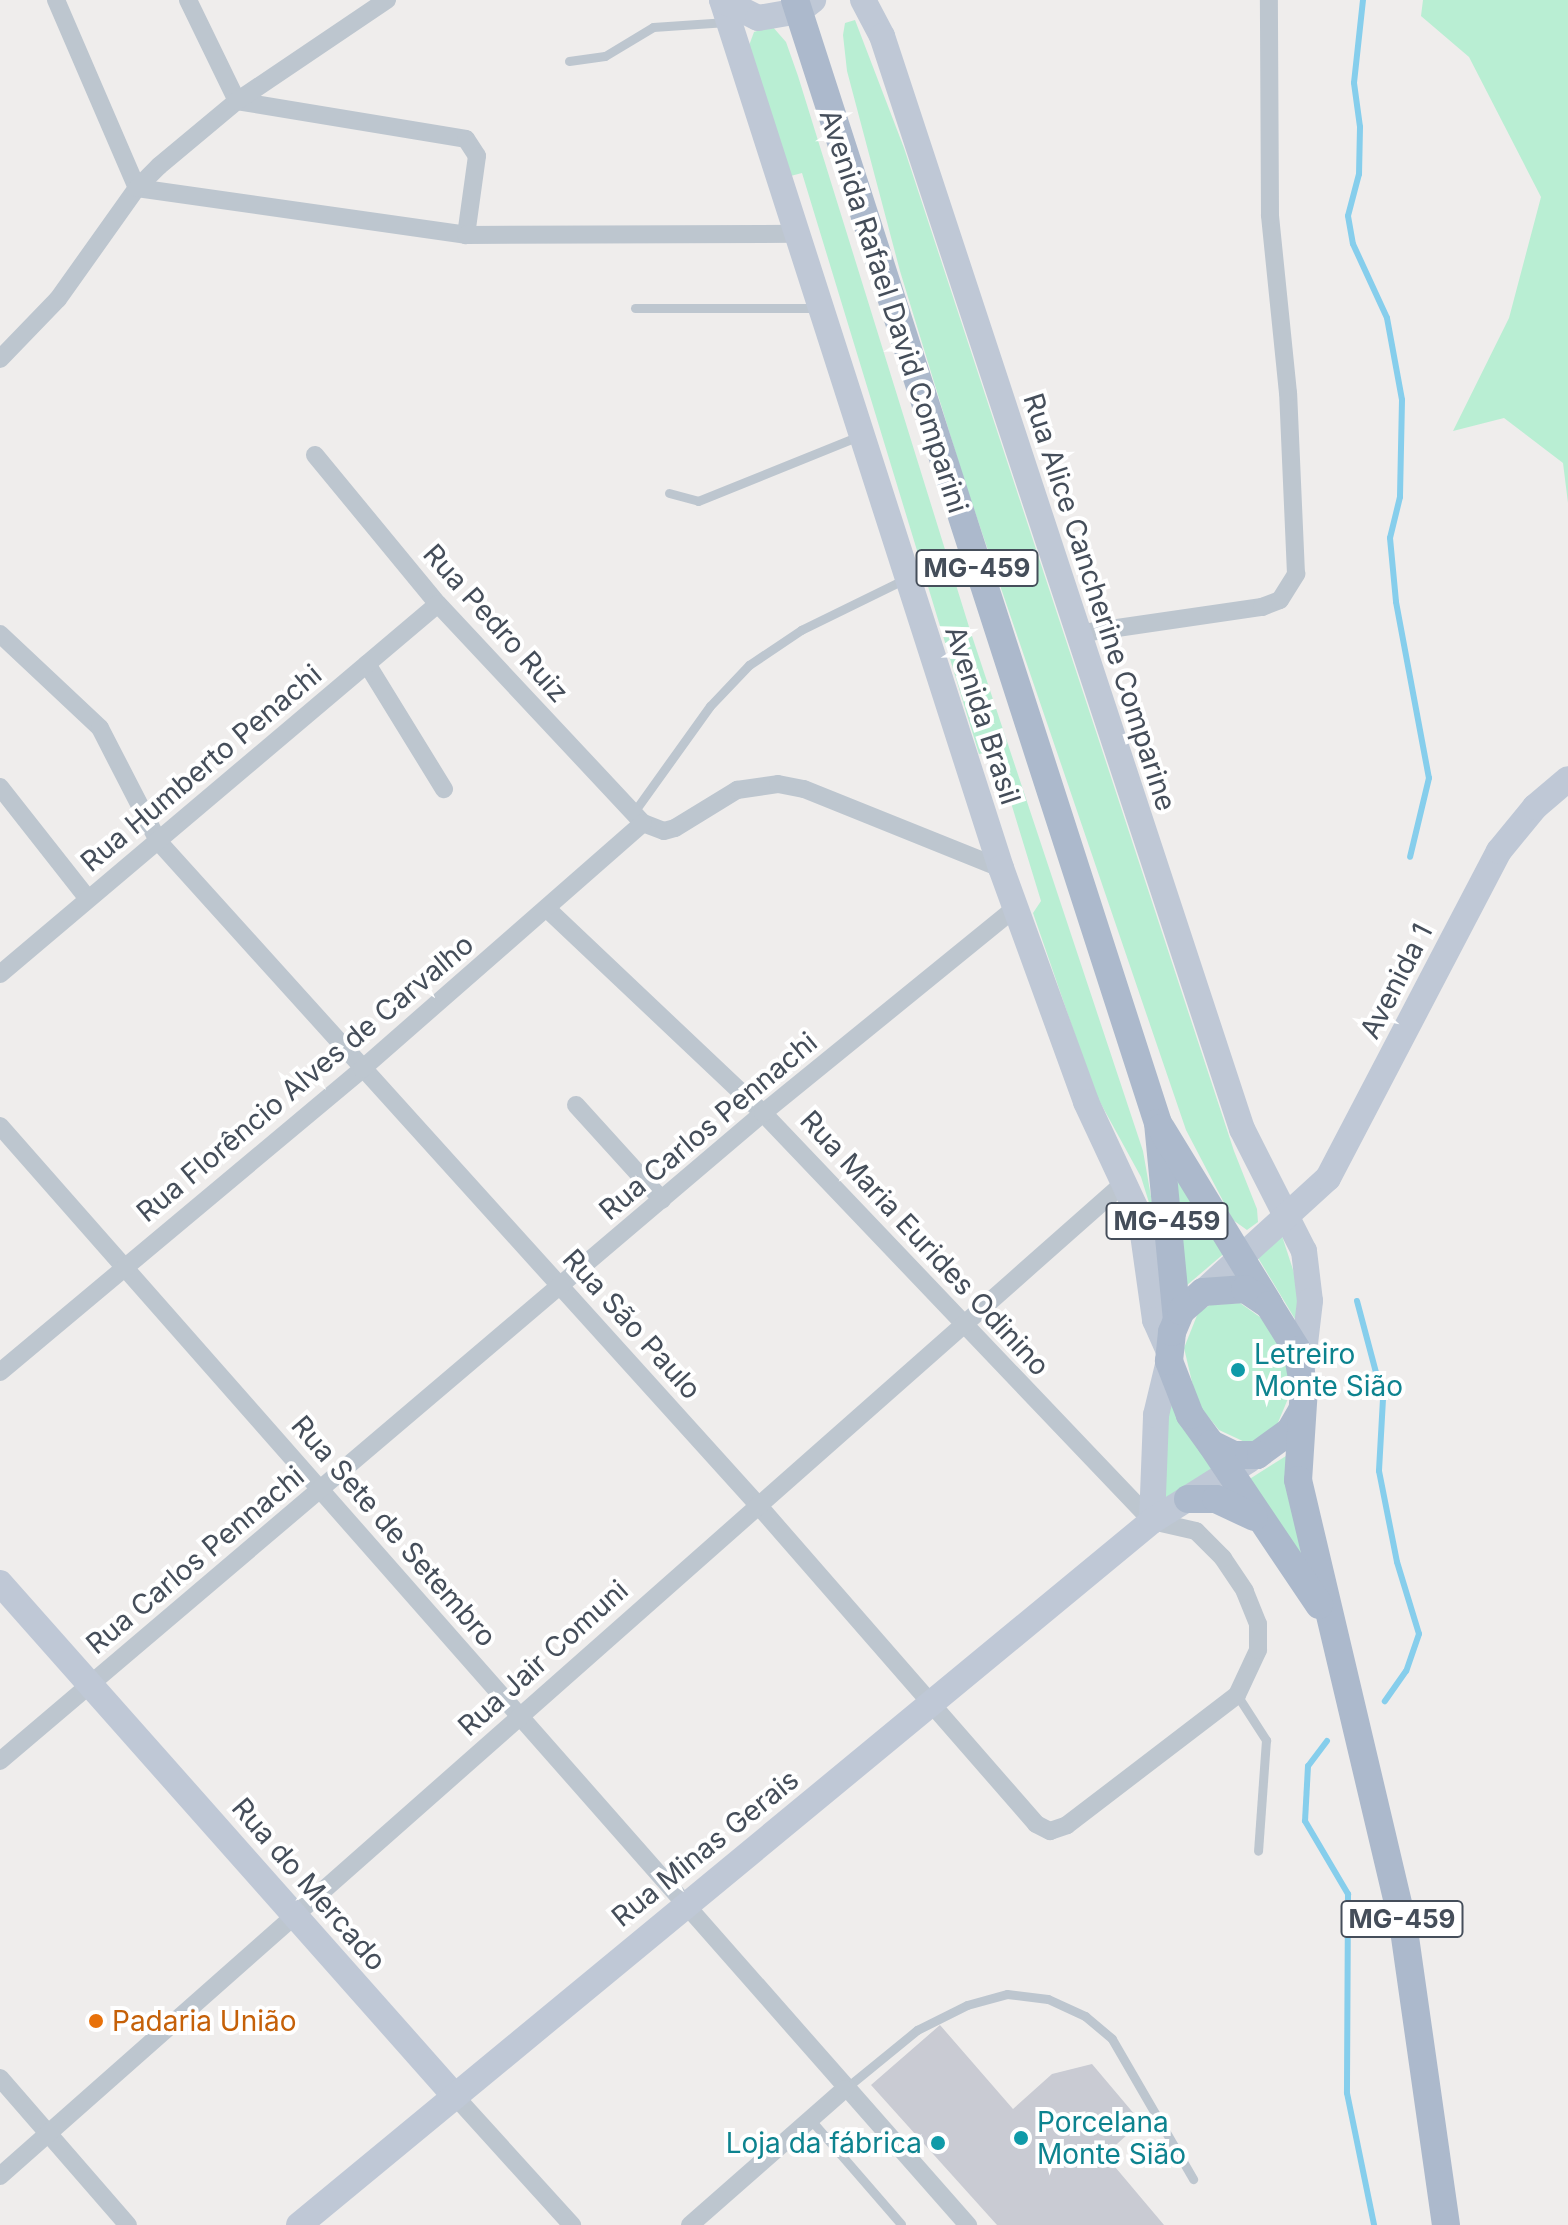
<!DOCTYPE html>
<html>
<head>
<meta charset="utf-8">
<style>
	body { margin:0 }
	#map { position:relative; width:1568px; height:2225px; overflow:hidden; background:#efedec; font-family:Inter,sans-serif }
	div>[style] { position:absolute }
	.green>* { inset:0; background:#b9eed3 }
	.stream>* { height:6px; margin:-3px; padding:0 3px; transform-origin:3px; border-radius:3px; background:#86ceec }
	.building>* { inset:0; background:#c9cbd3 }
	.lane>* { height:9px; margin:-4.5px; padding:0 4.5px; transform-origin:4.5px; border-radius:4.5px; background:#bdc6cf }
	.street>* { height:18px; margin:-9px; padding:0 9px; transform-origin:9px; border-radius:9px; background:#bdc6cf }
	.secondary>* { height:26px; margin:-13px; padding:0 13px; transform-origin:13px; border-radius:13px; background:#bfc8d6 }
	.primary>* { height:28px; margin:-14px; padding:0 14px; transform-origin:14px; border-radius:14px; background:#acb9cc }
	.dots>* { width:22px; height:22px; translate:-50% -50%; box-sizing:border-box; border:4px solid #fff; border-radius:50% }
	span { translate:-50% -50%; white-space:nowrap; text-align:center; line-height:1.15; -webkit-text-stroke:8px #fff; paint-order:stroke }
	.shield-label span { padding:2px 6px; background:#fff; border:2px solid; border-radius:6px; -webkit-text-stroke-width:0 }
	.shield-label { font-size:26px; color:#454e5a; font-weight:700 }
	.street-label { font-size:28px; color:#454e5a }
	.culture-label { font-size:28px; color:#0d838f }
	.left { translate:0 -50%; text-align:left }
	.right { translate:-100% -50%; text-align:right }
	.food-label { font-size:28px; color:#c56008 }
</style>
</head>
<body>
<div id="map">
	<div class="green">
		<i style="clip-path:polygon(1423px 0,1568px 0,1568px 503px,1563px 463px,1504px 418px,1453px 431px,1509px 318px,1541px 197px,1469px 57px,1421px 16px)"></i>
		<i style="clip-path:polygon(855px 20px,904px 148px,1234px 1151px,1257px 1209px,1258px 1222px,1247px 1230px,1233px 1220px,1186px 1130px,964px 480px,900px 271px,847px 71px,843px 35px,845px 23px)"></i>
		<i style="clip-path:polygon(772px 26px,786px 42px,798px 76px,970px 630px,1143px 1151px,1156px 1225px,1141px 1177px,1095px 1093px,1033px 913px,1041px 901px,1004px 780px,988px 752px,979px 754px,802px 173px,783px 178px,747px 51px,754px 32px)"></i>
		<i style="clip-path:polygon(1172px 1158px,1227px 1251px,1186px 1286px)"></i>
		<i style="clip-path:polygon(1282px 1236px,1298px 1285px,1298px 1324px,1257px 1256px)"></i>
		<i style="clip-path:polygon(1240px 1303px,1267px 1322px,1288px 1362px,1292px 1389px,1277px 1425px,1264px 1439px,1247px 1443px,1219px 1430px,1197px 1403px,1184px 1348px,1198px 1313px,1210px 1305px)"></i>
		<i style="clip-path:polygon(1169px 1395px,1215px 1471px,1160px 1506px)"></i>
		<i style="clip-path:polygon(1286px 1456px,1298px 1528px,1302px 1562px,1248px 1480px)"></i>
	</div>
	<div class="stream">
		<i style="left:1363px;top:0;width:83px;rotate:96.2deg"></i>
		<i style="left:1354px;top:83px;width:44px;rotate:82.2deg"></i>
		<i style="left:1360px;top:127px;width:47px;rotate:91.2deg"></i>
		<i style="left:1359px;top:174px;width:43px;rotate:104.7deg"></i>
		<i style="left:1348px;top:216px;width:28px;rotate:80deg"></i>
		<i style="left:1353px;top:244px;width:81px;rotate:65.3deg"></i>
		<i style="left:1387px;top:318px;width:83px;rotate:79.6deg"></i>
		<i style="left:1402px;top:400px;width:97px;rotate:91.2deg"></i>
		<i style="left:1400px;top:497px;width:42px;rotate:103.7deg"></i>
		<i style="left:1390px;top:538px;width:64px;rotate:84.6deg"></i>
		<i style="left:1396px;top:602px;width:179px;rotate:79.4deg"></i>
		<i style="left:1429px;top:778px;width:81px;rotate:103.5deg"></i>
		<i style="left:1357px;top:1301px;width:101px;rotate:75.1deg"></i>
		<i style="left:1383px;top:1399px;width:72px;rotate:93.2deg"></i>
		<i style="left:1379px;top:1471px;width:93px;rotate:78.8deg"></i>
		<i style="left:1397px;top:1562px;width:75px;rotate:73deg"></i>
		<i style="left:1419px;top:1634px;width:39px;rotate:109deg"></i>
		<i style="left:1406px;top:1671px;width:37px;rotate:125deg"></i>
		<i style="left:1327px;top:1741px;width:31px;rotate:127deg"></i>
		<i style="left:1308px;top:1766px;width:55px;rotate:93.1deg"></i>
		<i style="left:1305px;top:1821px;width:85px;rotate:59.5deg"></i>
		<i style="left:1348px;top:1894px;width:199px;rotate:90.3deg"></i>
		<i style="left:1347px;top:2093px;width:135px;rotate:78.4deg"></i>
	</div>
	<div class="building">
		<i style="clip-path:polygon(940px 2025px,1013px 2109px,1052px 2074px,1092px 2064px,1141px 2122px,1105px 2155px,1164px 2225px,997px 2225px,871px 2085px)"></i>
	</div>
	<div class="lane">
		<i style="left:569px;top:61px;width:36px;rotate:-8deg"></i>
		<i style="left:605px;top:56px;width:56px;rotate:-31.1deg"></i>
		<i style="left:653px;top:27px;width:74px;rotate:-3.9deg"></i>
		<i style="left:635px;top:308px;width:183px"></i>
		<i style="left:669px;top:493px;width:30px;rotate:15deg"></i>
		<i style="left:698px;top:501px;width:174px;rotate:-22deg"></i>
		<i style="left:634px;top:812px;width:130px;rotate:-54.4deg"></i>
		<i style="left:710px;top:706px;width:57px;rotate:-46.4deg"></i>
		<i style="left:749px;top:665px;width:63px;rotate:-33.9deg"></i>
		<i style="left:801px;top:630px;width:116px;rotate:-26.1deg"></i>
		<i style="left:1237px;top:1695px;width:54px;rotate:57.2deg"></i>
		<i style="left:1266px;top:1740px;width:111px;rotate:94.1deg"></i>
		<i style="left:846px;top:2088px;width:92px;rotate:-39.2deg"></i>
		<i style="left:917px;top:2030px;width:56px;rotate:-26.6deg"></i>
		<i style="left:967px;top:2005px;width:41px;rotate:-15.4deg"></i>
		<i style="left:1007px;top:1994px;width:41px;rotate:7deg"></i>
		<i style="left:1048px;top:1999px;width:41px;rotate:24.7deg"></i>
		<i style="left:1085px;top:2016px;width:35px;rotate:40deg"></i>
		<i style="left:1112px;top:2039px;width:162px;rotate:59.9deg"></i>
		<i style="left:810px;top:2119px;width:139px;rotate:49.1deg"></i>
	</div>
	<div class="street">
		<i style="left:56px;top:0;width:205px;rotate:66.7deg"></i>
		<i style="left:188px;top:0;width:112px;rotate:64.1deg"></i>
		<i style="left:237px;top:101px;width:232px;rotate:9.4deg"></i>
		<i style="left:466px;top:139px;width:20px;rotate:57deg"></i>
		<i style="left:477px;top:156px;width:80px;rotate:97.9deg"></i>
		<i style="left:137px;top:188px;width:332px;rotate:8.1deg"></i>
		<i style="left:466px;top:235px;width:330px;rotate:-0.2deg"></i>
		<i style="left:0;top:359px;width:83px;rotate:-46deg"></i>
		<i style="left:58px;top:299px;width:136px;rotate:-54.6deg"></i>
		<i style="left:137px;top:188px;width:31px;rotate:-45deg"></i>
		<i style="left:159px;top:166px;width:102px;rotate:-39.8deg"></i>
		<i style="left:237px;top:101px;width:181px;rotate:-34deg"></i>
		<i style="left:315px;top:455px;width:193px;rotate:50.5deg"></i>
		<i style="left:438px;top:604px;width:300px;rotate:46.9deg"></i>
		<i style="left:643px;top:823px;width:22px;rotate:21deg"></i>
		<i style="left:664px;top:831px;width:11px;rotate:-15deg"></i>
		<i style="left:675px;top:828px;width:73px;rotate:-31.5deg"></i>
		<i style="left:737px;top:790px;width:41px;rotate:-8.3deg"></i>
		<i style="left:778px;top:784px;width:26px;rotate:11deg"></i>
		<i style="left:804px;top:789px;width:212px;rotate:21.9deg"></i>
		<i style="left:0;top:634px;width:137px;rotate:43.2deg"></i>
		<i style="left:100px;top:728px;width:127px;rotate:62.8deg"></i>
		<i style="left:158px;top:841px;width:895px;rotate:47.9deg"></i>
		<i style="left:758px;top:1505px;width:423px;rotate:48.9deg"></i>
		<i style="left:1036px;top:1824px;width:16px;rotate:27deg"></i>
		<i style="left:1050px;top:1831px;width:18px;rotate:-19deg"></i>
		<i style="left:1067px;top:1825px;width:214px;rotate:-37.4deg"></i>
		<i style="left:1237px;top:1695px;width:50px;rotate:-65deg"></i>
		<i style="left:1258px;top:1650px;width:26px;rotate:-90deg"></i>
		<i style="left:1258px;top:1624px;width:35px;rotate:-112deg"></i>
		<i style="left:1245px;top:1591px;width:40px;rotate:-124deg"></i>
		<i style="left:1223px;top:1558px;width:38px;rotate:-135deg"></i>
		<i style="left:1196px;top:1531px;width:45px;rotate:-167.2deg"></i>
		<i style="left:1152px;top:1521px;width:564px;rotate:-133.63deg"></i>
		<i style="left:763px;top:1113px;width:296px;rotate:-136.6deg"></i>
		<i style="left:1076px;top:634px;width:188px;rotate:-8.3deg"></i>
		<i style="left:1262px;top:607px;width:19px;rotate:-21deg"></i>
		<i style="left:1280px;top:600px;width:31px;rotate:-58deg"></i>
		<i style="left:1296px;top:574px;width:181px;rotate:-92.5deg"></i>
		<i style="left:1288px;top:393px;width:179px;rotate:-95.8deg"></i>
		<i style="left:1270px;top:215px;width:215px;rotate:-90.3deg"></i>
		<i style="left:367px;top:664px;width:147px;rotate:58.4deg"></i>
		<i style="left:0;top:787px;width:142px;rotate:51.8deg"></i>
		<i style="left:0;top:974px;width:573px;rotate:-40.19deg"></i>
		<i style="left:576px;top:1105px;width:128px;rotate:47.8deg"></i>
		<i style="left:0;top:1126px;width:1465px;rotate:48.63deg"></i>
		<i style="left:0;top:1372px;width:472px;rotate:-39.9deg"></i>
		<i style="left:362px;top:1069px;width:373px;rotate:-41.2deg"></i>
		<i style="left:0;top:1761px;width:1001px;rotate:-40.34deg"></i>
		<i style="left:763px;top:1113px;width:325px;rotate:-39.1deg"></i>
		<i style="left:0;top:2078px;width:195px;rotate:49deg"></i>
		<i style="left:454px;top:2095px;width:176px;rotate:47.8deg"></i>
		<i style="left:0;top:2176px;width:1500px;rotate:-41.46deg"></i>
		<i style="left:690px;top:2225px;width:206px;rotate:-41.3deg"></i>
	</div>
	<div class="secondary">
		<i style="left:722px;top:0;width:912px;rotate:72.18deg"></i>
		<i style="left:1001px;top:868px;width:249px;rotate:70deg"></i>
		<i style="left:1086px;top:1102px;width:130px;rotate:65deg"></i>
		<i style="left:1141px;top:1220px;width:101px;rotate:82deg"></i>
		<i style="left:1155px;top:1320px;width:35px;rotate:66deg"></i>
		<i style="left:722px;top:0;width:40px;rotate:26.6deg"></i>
		<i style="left:758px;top:18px;width:42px;rotate:-9.7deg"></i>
		<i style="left:799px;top:11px;width:18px;rotate:-38deg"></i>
		<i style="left:863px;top:0;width:41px;rotate:62.2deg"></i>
		<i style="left:882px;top:36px;width:1151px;rotate:71.77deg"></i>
		<i style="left:1242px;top:1129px;width:137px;rotate:63.1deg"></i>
		<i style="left:1304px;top:1251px;width:50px;rotate:83.2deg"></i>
		<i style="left:1310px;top:1301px;width:68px;rotate:96.7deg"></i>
		<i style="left:1203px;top:1292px;width:169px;rotate:-42.4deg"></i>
		<i style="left:1328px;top:1178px;width:369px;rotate:-62.4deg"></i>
		<i style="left:1499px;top:851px;width:57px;rotate:-50.7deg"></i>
		<i style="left:1535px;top:807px;width:43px;rotate:-40.3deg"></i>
		<i style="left:1152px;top:1521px;width:106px;rotate:-87.8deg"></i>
		<i style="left:1156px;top:1415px;width:56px;rotate:-76.5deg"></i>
		<i style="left:0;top:1583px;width:684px;rotate:48.44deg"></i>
		<i style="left:299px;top:2225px;width:1106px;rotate:-39.53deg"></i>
		<i style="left:1152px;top:1521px;width:115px;rotate:-32.2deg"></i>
	</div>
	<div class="primary">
		<i style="left:795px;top:0;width:1180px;rotate:72.09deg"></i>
		<i style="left:1158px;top:1123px;width:197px;rotate:84.5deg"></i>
		<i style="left:1161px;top:1128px;width:206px;rotate:58.5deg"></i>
		<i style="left:1301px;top:1412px;width:22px;rotate:120deg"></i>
		<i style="left:1290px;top:1431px;width:41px;rotate:144deg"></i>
		<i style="left:1257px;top:1455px;width:23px;rotate:180deg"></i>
		<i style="left:1234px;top:1455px;width:25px;rotate:-154deg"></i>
		<i style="left:1211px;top:1444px;width:36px;rotate:-126deg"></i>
		<i style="left:1190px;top:1415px;width:58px;rotate:-111.3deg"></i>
		<i style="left:1169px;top:1361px;width:29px;rotate:-84deg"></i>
		<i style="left:1172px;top:1332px;width:23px;rotate:-67deg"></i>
		<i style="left:1181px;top:1311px;width:29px;rotate:-41deg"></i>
		<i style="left:1203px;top:1292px;width:42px;rotate:-4.1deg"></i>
		<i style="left:1245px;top:1289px;width:29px;rotate:34deg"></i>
		<i style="left:1269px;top:1305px;width:53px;rotate:58.1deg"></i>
		<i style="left:1297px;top:1350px;width:39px;rotate:80deg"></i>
		<i style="left:1304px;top:1388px;width:92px;rotate:93.7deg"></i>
		<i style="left:1298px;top:1480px;width:462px;rotate:76.7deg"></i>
		<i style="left:1404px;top:1930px;width:298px;rotate:81.9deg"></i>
		<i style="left:1211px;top:1444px;width:194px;rotate:56.1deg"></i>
		<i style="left:1188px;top:1499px;width:28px"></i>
		<i style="left:1216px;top:1499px;width:42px;rotate:25.3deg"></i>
	</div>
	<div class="dots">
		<i style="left:1238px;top:1370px;background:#0f9aa8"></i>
		<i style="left:96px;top:2021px;background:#e8710a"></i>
		<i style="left:1021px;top:2138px;background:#0f9aa8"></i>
		<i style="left:938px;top:2143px;background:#0f9aa8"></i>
	</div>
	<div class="shield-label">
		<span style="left:977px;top:568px">MG-459</span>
		<span style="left:1167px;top:1221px">MG-459</span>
		<span style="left:1402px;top:1919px">MG-459</span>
	</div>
	<div class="street-label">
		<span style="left:894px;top:311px;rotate:72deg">Avenida Rafael David Comparini</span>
		<span style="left:1100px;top:602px;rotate:72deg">Rua Alice Cancherine Comparine</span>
		<span style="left:496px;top:623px;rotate:48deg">Rua Pedro Ruiz</span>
		<span style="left:983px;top:715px;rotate:72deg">Avenida Brasil</span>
		<span style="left:201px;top:768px;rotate:-40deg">Rua Humberto Penachi</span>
		<span style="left:1396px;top:981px;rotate:-63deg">Avenida 1</span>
		<span style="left:305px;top:1078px;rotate:-40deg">Rua Florêncio Alves de Carvalho</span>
		<span style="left:708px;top:1126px;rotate:-40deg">Rua Carlos Pennachi</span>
		<span style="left:925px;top:1243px;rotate:47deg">Rua Maria Eurides Odinino</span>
		<span style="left:632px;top:1324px;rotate:48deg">Rua São Paulo</span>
		<span style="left:394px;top:1531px;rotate:49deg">Rua Sete de Setembro</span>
		<span style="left:195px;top:1560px;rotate:-40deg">Rua Carlos Pennachi</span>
		<span style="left:543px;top:1658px;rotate:-42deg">Rua Jair Comuni</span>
		<span style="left:705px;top:1848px;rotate:-39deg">Rua Minas Gerais</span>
		<span style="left:309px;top:1884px;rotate:49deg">Rua do Mercado</span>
	</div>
	<div class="culture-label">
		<span class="left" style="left:1254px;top:1370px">Letreiro<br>Monte Sião</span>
		<span class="left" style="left:1037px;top:2138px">Porcelana<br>Monte Sião</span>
		<span class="right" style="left:922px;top:2143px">Loja da fábrica</span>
	</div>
	<div class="food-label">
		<span class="left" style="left:112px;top:2021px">Padaria União</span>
	</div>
</div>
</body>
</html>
